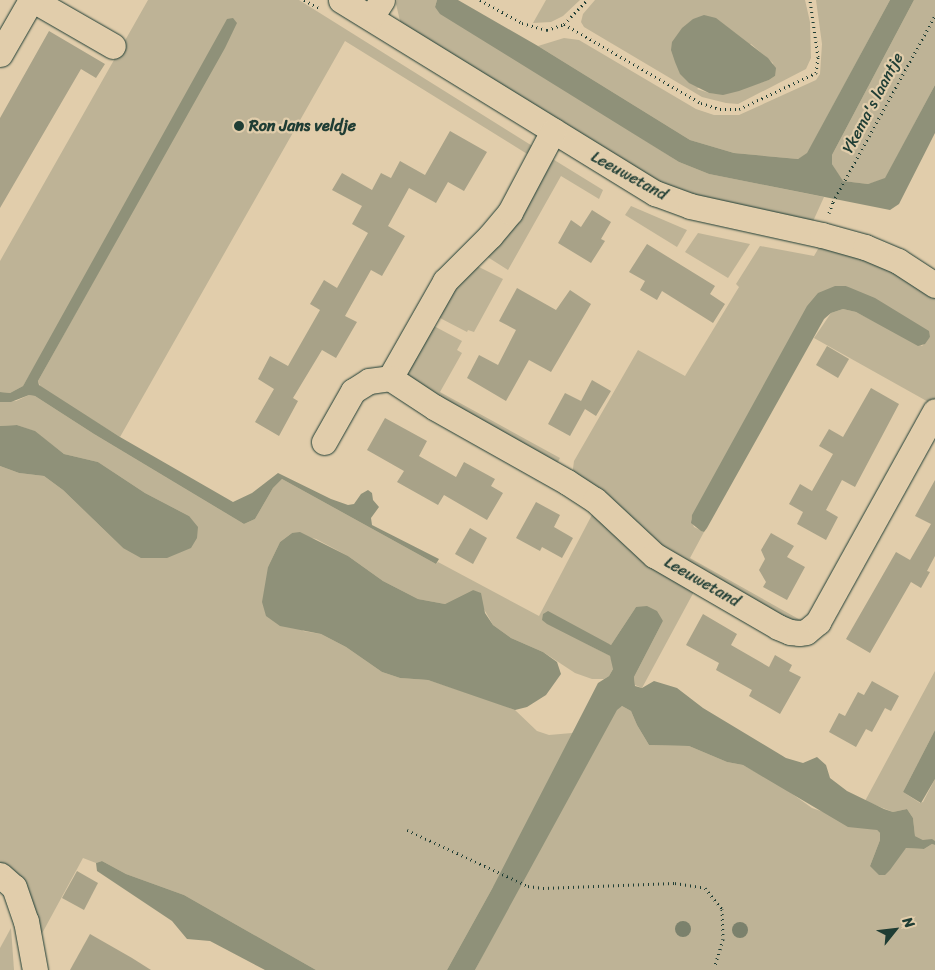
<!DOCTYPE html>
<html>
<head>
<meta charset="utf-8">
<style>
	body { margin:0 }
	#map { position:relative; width:935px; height:970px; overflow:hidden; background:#e1cdab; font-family:Sriracha,sans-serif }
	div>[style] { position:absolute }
	.green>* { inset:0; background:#beb396 }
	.water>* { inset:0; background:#8f9179 }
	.building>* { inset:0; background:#a8a288 }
	.path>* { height:3px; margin-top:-1.5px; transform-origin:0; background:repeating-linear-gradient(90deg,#1f3d34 0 1px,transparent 0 5px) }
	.roads { filter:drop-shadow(0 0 1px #1f3d34) drop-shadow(0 0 1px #1f3d34) }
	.minor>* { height:25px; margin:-12.5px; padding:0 12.5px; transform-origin:12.5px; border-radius:12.5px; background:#e1cdab }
	.trees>* { width:16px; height:16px; margin:-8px; border-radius:50%; background:#7b816c }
	.dots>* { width:14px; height:14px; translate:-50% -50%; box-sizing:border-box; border:2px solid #e1cdab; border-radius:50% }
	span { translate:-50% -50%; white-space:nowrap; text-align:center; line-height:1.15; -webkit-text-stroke:4.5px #e1cdab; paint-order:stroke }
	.street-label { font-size:16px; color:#1f3d34 }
	.poi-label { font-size:16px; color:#1f3d34; font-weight:700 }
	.left { translate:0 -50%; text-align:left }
	.north { position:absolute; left:870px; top:905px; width:50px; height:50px; -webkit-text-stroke:4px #e1cdab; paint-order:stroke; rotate:61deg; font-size:14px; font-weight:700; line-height:20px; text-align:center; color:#1f3d34 }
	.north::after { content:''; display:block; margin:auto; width:18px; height:22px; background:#1f3d34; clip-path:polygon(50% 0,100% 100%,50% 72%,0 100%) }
</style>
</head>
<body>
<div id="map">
	<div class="green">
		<i style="clip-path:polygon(148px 0,299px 0,534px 147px,532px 157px,345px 41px,120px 437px,41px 388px,38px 381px,237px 23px,23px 386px,10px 393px,0 392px,0 261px)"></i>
		<i style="clip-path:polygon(397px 0,437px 0,435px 7px,679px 162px,709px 174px,824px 197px,810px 228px,647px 182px,401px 25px,396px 4px)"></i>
		<i style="clip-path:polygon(546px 0,580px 0,563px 16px,551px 22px,533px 23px)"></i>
		<i style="clip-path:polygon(evenodd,595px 0,805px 0,810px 22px,811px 58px,806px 69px,738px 104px,726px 103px,702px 97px,584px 27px,581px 22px,583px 14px,595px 0,751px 44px,773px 63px,775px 76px,769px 80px,723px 94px,709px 93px,697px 89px,751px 44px)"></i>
		<i style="clip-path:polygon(816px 0,890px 0,807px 154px,798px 159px,734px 153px,690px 140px,538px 46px,564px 38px,579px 40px,696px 109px,714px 115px,739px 115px,816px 80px,820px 74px,822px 44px)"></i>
		<i style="clip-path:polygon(914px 0,935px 0,935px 85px,885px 179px,868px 184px,842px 181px,832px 164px,832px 155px)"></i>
		<i style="clip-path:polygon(551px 158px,603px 190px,599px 199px,561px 176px,508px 270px,486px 256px)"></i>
		<i style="clip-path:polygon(631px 206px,687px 230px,677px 247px,625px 215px)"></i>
		<i style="clip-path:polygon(698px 233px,750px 244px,728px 278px,685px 252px)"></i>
		<i style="clip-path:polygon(821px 244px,885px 265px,935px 295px,935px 398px,932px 404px,814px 338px,831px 313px,843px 309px,856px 312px,922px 346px,930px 337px,846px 286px,692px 516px,691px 520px,694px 527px,704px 532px,690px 558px,804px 622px,797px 623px,686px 565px,572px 476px,574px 461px,638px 350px,685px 376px,739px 287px,736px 284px,760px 246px,814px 256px)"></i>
		<i style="clip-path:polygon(473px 264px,503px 279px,474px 332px,468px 330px,467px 332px,438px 317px,439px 302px)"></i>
		<i style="clip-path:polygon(432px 325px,462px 341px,457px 350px,462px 353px,440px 392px,560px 458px,558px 462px,551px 465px,431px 397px,407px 375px,406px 370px)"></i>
		<i style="clip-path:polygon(29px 395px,35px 396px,94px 434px,244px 524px,255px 519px,273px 488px,282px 479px,436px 564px,438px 562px,539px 616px,595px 509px,696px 588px,642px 688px,635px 685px,634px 677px,663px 621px,636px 607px,611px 645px,542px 620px,610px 656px,614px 667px,609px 676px,604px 679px,592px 679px,575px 673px,543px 652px,511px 638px,493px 625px,473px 590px,445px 604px,418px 599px,383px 581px,348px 556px,316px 539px,292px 533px,280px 542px,268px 567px,303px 631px,321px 634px,346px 647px,382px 672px,400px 678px,428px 680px,493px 701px,515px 710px,537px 731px,549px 735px,572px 733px,622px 706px,631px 711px,637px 725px,649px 745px,689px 746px,727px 762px,743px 765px,784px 788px,812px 808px,877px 830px,880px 833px,880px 840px,870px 866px,906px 848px,924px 849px,932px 844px,935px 845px,935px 970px,475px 970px,489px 943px,493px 887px,447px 970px,316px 970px,184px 895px,126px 874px,102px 861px,96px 863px,83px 858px,33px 950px,0 875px,0 466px,19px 473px,44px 476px,63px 490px,123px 548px,189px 516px,145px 493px,98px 462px,64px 454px,34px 431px,17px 425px,0 426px,0 402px,16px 401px)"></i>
		<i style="clip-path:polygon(935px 671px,935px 730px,903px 792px,920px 803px,923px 802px,935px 779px,935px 841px,923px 840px,915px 836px,913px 818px,907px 809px,893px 812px,865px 801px)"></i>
		<i style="clip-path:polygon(11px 928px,14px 970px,0 970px,0 948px)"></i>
	</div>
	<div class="water">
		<i style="clip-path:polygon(437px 0,458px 0,538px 46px,690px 140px,734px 153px,798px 159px,807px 153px,890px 0,914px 0,832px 155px,832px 164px,843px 181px,868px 184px,885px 178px,935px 85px,935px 133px,899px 204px,890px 210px,709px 174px,679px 162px,440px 14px,435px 7px)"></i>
		<i style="clip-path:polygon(704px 15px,716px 18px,768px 58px,776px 68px,775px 76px,769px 80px,739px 91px,723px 95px,709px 93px,689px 83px,680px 74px,675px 62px,671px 50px,672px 42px,682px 28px,693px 19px)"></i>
		<i style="clip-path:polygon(233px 18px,237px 23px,225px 48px,38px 381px,39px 385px,120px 437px,233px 502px,252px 493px,278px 473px,331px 499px,348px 505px,354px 504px,361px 494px,368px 490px,372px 493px,373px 500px,379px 507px,371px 518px,372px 525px,439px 559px,436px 564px,282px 479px,273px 488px,255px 519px,244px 524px,94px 434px,35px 396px,29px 395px,11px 402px,0 402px,0 392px,10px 393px,23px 386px,227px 19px)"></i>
		<i style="clip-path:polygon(835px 286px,846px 286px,875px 298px,929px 331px,930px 337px,925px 344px,918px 346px,856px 312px,843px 309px,831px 313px,824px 319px,707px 528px,704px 532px,701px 531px,691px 523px,692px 515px,807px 306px,818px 293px)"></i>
		<i style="clip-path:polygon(17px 425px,35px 431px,64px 454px,98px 462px,145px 493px,189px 516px,198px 527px,197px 538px,191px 548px,167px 558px,141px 558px,123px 548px,63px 490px,44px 476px,19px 473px,0 466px,0 426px)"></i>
		<i style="clip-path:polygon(300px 532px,348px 556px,383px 581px,418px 599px,445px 604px,473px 590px,481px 593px,485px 613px,493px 625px,511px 638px,543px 652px,557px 662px,561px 674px,546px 695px,527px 707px,515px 710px,428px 680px,400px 678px,382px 672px,346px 647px,321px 634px,280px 626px,266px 616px,262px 602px,268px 567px,280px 542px,292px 533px)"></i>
		<i style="clip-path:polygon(647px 606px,657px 611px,663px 621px,634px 677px,635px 686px,642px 688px,654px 681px,677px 688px,703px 708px,786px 758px,803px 763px,817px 757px,826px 765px,830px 778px,847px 791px,884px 809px,893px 812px,907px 809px,913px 818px,915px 836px,923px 840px,932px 839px,935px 841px,935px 845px,932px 844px,924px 849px,906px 848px,890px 870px,885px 875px,879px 875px,870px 866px,880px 840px,880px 833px,877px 830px,848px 827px,743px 765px,727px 762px,689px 746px,649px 745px,637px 725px,631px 711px,622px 706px,617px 710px,475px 970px,447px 970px,493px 887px,598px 683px,609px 676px,613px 669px,610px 656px,547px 624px,542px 620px,543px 614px,548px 611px,611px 645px,636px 607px)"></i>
		<i style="clip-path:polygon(935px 730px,935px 779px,921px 803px,903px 792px)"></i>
		<i style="clip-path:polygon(102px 861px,126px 874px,184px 895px,316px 970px,265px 970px,210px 941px,187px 939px,172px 921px,97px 871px,96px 863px)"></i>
	</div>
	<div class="building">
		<i style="clip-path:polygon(49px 31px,105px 64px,96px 78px,81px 69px,0 208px,0 118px)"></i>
		<i style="clip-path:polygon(450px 131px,487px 152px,464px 191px,448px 182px,436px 203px,409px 188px,388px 226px,405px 236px,382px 276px,371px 270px,345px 316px,357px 322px,336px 358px,322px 350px,293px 398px,298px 401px,279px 436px,255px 422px,274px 389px,258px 379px,270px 356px,288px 366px,320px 310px,310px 304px,324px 280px,337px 288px,368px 233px,352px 224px,362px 206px,332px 190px,342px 173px,372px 190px,381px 173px,391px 178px,400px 161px,425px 175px)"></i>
		<i style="clip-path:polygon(592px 210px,611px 222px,601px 239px,605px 241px,591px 263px,558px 243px,571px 220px,581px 227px)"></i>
		<i style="clip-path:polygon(647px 244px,715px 286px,710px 294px,725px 304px,713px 323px,662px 291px,657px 300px,640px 290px,645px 281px,629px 272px)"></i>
		<i style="clip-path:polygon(517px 288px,556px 310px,570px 290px,591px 304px,551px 372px,529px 360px,506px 401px,467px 378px,479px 355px,498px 365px,516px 330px,499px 321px)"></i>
		<i style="clip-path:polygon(827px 346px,849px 359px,838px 378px,816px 365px)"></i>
		<i style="clip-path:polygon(592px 380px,611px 391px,596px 416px,585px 409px,570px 436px,548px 424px,565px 393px,581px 401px)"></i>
		<i style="clip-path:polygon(871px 388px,899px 404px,855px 487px,842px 480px,826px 510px,838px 517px,826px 540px,797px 524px,803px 512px,789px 504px,800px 484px,812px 491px,833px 454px,819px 446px,829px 429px,843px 437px)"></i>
		<i style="clip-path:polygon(385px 418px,427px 441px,419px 456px,456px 477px,464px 462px,495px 479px,491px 486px,503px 493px,487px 520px,444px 495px,438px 505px,397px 482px,404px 471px,367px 450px)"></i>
		<i style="clip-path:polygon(935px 480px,935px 556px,927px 571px,930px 572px,921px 588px,911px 582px,870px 653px,846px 639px,896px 552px,910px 560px,931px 524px,915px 516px)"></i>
		<i style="clip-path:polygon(536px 502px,560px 515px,554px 527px,573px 538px,562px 558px,542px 547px,540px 551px,516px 538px)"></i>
		<i style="clip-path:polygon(470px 528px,487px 538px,473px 564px,455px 554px)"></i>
		<i style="clip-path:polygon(771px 533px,794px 546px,787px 557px,805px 567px,787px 600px,763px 587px,766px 582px,759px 570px,765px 559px,761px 550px)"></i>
		<i style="clip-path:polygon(703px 614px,737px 634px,731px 645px,769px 667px,775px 655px,792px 665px,789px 671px,801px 677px,780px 714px,749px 696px,752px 690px,716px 670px,719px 663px,686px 645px)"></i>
		<i style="clip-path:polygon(872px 681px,899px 696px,891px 711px,885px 708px,872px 732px,866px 729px,856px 747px,829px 732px,839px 713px,845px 716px,858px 692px,864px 695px)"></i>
		<i style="clip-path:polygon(77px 871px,98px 883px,84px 910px,62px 898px)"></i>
		<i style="clip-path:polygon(90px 934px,132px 958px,151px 970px,70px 970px)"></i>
	</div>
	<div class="path">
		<i style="left:304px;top:0;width:17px;rotate:28deg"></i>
		<i style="left:480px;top:0;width:48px;rotate:28.7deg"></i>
		<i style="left:522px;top:23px;width:26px;rotate:16deg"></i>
		<i style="left:547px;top:30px;width:18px;rotate:-19deg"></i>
		<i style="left:564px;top:24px;width:33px;rotate:-46deg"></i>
		<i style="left:564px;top:24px;width:158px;rotate:30deg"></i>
		<i style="left:701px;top:103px;width:20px;rotate:18deg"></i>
		<i style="left:720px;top:109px;width:19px"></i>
		<i style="left:739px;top:109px;width:85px;rotate:-25.1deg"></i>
		<i style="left:816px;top:73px;width:16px;rotate:-83deg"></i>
		<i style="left:818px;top:57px;width:58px;rotate:-98deg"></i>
		<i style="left:829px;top:213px;width:12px;rotate:-70deg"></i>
		<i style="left:833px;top:202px;width:212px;rotate:-61.3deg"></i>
		<i style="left:407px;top:830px;width:133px;rotate:24.8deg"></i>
		<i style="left:528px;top:886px;width:15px;rotate:8deg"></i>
		<i style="left:543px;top:888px;width:132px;rotate:-2.2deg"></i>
		<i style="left:675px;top:883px;width:30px;rotate:9deg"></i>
		<i style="left:705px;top:888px;width:27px;rotate:51deg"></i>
		<i style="left:722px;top:909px;width:30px;rotate:88deg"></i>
		<i style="left:723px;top:939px;width:28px;rotate:107deg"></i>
	</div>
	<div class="roads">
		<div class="minor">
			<i style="left:33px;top:0;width:92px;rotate:29.9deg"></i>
			<i style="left:341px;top:0;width:369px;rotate:31.6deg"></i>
			<i style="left:655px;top:193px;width:37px;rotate:20deg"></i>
			<i style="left:690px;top:206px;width:135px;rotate:12.4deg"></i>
			<i style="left:822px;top:235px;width:45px;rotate:15.6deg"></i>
			<i style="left:865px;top:247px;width:36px;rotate:23deg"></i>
			<i style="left:898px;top:261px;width:44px;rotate:33deg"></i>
			<i style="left:371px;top:17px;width:20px;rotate:-57deg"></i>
			<i style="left:0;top:54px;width:62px;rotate:-60.1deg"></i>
			<i style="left:390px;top:378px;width:112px;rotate:-60.4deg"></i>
			<i style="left:445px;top:281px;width:64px;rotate:-45deg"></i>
			<i style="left:490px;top:236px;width:31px;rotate:-50deg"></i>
			<i style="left:510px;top:212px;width:92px;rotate:-62deg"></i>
			<i style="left:324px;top:442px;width:59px;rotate:-60.4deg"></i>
			<i style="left:353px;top:391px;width:19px;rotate:-32deg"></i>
			<i style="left:369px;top:381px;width:21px;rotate:-8deg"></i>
			<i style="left:390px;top:378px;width:53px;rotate:33.4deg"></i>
			<i style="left:434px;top:407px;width:153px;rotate:29.4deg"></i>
			<i style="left:567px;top:482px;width:33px;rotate:33deg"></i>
			<i style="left:595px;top:500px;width:81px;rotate:43deg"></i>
			<i style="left:654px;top:555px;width:143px;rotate:30.1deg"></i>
			<i style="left:778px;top:627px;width:13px;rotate:23deg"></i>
			<i style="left:790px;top:632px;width:9px;rotate:6deg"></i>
			<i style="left:799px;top:633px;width:7px;rotate:-8deg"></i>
			<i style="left:806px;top:632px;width:16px;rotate:-40deg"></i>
			<i style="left:818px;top:622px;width:241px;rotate:-61deg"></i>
			<i style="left:0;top:875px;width:18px;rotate:41deg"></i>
			<i style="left:14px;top:887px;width:36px;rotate:71deg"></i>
			<i style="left:26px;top:921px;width:50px;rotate:79.6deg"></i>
		</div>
	</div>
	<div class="trees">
		<i style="left:683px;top:929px"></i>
		<i style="left:740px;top:930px"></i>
	</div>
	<div class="dots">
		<i style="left:239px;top:126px;background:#1f3d34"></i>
	</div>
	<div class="street-label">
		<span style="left:873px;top:103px;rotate:-62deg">Ykema's laantje</span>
		<span style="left:629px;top:176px;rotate:29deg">Leeuwetand</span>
		<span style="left:702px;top:582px;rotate:30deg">Leeuwetand</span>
	</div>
	<div class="poi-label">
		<span class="left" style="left:249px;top:126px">Ron Jans veldje</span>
	</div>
	<div class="north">N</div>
</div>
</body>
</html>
